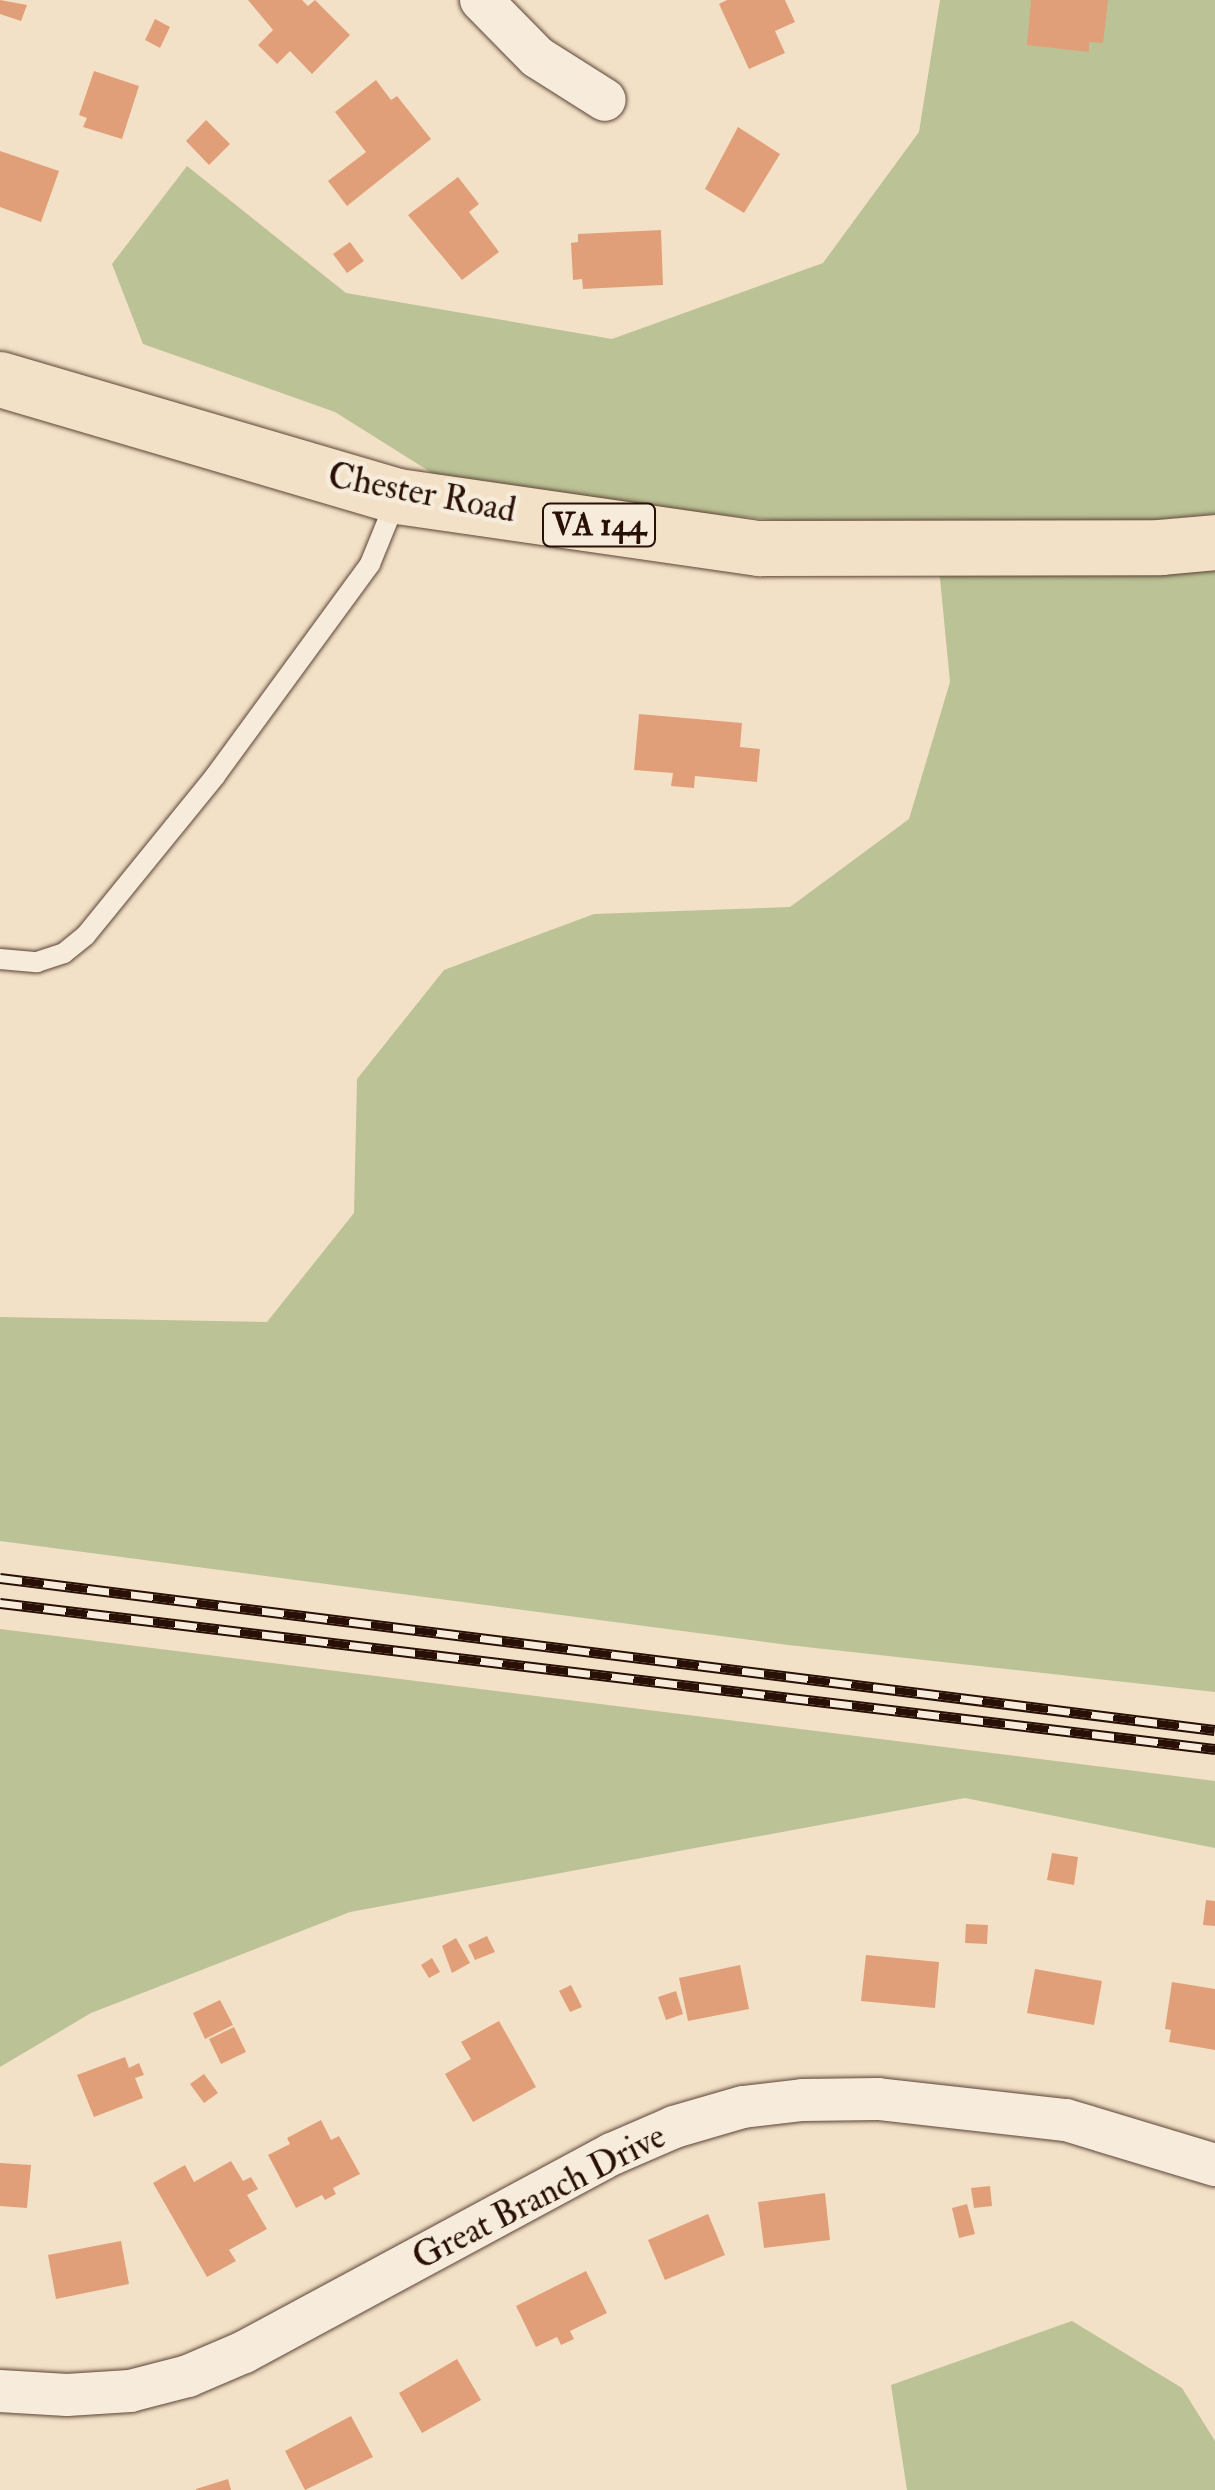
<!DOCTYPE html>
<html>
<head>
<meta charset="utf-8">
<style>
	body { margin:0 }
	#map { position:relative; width:1215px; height:2490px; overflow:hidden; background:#f3e1c7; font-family:"IM FELL Double Pica",serif }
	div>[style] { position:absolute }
	.green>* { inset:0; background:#bbc295 }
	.building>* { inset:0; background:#e19f79 }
	.roads { filter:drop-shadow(0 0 2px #5c4437) drop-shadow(0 0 2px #5c4437) }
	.lane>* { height:20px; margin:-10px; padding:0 10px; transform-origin:10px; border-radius:10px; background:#f7ecdb }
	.street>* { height:42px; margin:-21px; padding:0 21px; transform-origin:21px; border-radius:21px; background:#f7ecdb }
	.primary>* { height:55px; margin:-27.5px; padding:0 27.5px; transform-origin:27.5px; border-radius:27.5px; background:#f3e1c7 }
	.rail>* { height:11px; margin-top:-5.5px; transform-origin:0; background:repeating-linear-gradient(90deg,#f7ecdb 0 22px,#291007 0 44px); box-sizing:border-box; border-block:2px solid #291007 }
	span { translate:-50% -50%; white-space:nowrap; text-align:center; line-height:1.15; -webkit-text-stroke:9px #f7ecdb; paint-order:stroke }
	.shield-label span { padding:2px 8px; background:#f7ecdb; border:2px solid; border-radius:8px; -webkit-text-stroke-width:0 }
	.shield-label { font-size:32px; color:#291007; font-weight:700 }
	.street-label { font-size:35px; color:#291007 }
</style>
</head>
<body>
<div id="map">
	<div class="green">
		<i style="clip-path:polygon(940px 0,1215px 0,1215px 514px,1028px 532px,810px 524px,456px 488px,335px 412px,143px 344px,112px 264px,187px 166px,346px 293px,612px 339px,823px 263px,919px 132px)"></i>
		<i style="clip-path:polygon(1215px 562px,1215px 1692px,788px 1645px,0 1541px,0 1317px,267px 1322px,354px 1213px,357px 1079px,444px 970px,594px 914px,790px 907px,909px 819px,950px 682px,939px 568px)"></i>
		<i style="clip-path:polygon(0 1629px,1215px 1781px,1215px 1848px,965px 1798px,350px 1912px,91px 2013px,0 2067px)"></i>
		<i style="clip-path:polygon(1072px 2321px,1182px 2388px,1215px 2441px,1215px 2490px,907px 2490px,891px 2385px)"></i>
	</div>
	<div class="building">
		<i style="clip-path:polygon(0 0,27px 5px,21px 21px,0 14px)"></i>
		<i style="clip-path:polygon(248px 0,302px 0,308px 6px,315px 0,350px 35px,312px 74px,290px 51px,277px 64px,258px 45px,273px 30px)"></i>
		<i style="clip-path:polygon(727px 0,785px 0,795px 22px,775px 31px,785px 53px,749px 69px,719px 4px)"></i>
		<i style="clip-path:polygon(1031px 0,1108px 0,1103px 43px,1089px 42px,1089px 52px,1027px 45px)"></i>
		<i style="clip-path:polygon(155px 19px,170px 27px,160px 48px,145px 40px)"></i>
		<i style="clip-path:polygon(94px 71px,139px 86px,122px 139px,83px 127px,87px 118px,79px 115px)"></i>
		<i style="clip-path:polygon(376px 80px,391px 100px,397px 96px,431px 139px,347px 206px,328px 181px,366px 152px,335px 112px)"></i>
		<i style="clip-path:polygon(206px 120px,230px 144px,209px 165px,186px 141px)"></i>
		<i style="clip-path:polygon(738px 127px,780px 154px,744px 213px,705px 189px)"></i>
		<i style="clip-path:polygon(0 151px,59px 171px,41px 222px,0 207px)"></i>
		<i style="clip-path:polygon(458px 177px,479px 204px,469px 212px,499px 252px,462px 280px,408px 215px)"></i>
		<i style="clip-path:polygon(661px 230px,663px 285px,583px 289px,582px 279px,573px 280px,571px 243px,578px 242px,578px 234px)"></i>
		<i style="clip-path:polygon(350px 242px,364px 261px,347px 273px,333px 254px)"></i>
		<i style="clip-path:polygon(639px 714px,742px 723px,740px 747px,760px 749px,757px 782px,695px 776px,694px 788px,671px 786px,673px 773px,634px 770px)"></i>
		<i style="clip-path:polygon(1052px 1853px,1078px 1857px,1074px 1885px,1047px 1880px)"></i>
		<i style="clip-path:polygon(1206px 1900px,1215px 1901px,1215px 1926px,1203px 1925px)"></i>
		<i style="clip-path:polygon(966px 1924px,988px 1925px,987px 1944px,965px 1943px)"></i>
		<i style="clip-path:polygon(487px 1936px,495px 1952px,475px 1960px,468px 1945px)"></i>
		<i style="clip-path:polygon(456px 1938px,470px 1963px,452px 1973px,442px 1946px)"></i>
		<i style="clip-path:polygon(866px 1955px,939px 1962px,935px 2008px,861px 2001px)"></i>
		<i style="clip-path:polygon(432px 1958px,440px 1972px,429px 1978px,421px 1965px)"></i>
		<i style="clip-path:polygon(740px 1965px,749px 2009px,688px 2021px,679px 1978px)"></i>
		<i style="clip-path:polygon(1035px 1969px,1102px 1981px,1094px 2025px,1027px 2013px)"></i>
		<i style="clip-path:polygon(1172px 1982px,1215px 1989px,1215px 2050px,1169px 2042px,1171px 2030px,1165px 2029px)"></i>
		<i style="clip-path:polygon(571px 1985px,582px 2007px,570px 2012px,559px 1991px)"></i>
		<i style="clip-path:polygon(676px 1991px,683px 2014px,666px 2020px,658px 1997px)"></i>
		<i style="clip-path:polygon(220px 2000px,233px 2025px,205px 2039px,193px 2013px)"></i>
		<i style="clip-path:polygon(499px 2021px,536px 2087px,473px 2122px,445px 2074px,471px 2059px,461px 2042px)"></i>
		<i style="clip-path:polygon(234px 2027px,246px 2052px,221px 2064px,209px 2039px)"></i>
		<i style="clip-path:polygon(125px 2057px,129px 2068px,139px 2063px,144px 2075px,135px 2078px,143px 2098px,94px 2117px,77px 2075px)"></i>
		<i style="clip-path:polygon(204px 2074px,218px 2093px,204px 2103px,190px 2084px)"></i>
		<i style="clip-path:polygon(321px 2120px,331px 2140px,339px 2136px,360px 2174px,333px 2188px,336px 2194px,325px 2200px,322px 2195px,296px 2208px,268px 2155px,290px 2144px,287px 2138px)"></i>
		<i style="clip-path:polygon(231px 2161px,243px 2181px,251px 2177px,258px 2189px,247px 2195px,267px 2229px,229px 2250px,236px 2261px,207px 2277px,153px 2183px,185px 2165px,194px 2182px)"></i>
		<i style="clip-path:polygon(0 2163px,31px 2165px,27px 2208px,0 2206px)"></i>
		<i style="clip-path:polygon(990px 2186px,992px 2206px,974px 2208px,971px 2188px)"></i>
		<i style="clip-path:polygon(825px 2193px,830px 2240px,764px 2248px,758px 2202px)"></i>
		<i style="clip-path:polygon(967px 2204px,975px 2234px,959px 2238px,952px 2208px)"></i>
		<i style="clip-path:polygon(708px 2214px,725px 2255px,665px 2280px,648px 2240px)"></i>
		<i style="clip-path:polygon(121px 2241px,129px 2284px,56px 2299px,48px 2255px)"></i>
		<i style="clip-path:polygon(586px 2271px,607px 2313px,570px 2331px,574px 2339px,561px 2345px,557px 2337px,536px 2347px,516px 2306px)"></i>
		<i style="clip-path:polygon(457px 2359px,481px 2400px,422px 2433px,399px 2393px)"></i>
		<i style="clip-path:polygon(351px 2416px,373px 2457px,305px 2490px,285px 2451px)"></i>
		<i style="clip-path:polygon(228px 2479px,231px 2490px,196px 2490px,196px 2489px)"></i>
	</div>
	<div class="roads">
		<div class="lane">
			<i style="left:0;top:959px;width:37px;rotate:5deg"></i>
			<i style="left:37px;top:962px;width:28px;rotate:-18deg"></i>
			<i style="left:64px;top:953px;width:28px;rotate:-39deg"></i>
			<i style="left:86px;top:935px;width:205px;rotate:-50.9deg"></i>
			<i style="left:215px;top:776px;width:263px;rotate:-53.8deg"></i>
			<i style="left:370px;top:564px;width:71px;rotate:-67.8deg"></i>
		</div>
		<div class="street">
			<i style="left:481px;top:0;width:80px;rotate:45.5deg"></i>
			<i style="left:537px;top:57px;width:80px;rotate:32.3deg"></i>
			<i style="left:0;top:2391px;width:67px;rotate:3.4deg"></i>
			<i style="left:67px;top:2395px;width:63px;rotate:-3.6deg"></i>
			<i style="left:130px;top:2391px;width:60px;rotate:-14.5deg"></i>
			<i style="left:188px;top:2376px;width:61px;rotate:-23.2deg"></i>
			<i style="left:244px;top:2352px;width:418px;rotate:-28.3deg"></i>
			<i style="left:612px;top:2154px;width:68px;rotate:-23.5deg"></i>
			<i style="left:674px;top:2127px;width:72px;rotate:-16.2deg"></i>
			<i style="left:743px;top:2107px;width:60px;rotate:-6.7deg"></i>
			<i style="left:803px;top:2100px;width:75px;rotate:-0.8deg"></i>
			<i style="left:878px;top:2099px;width:189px;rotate:6.4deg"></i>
			<i style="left:1066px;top:2120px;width:156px;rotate:16.8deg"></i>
		</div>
		<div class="primary">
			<i style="left:0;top:379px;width:414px;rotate:16.4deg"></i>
			<i style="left:397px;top:496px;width:366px;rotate:8.2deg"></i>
			<i style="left:759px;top:548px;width:401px;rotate:-0.1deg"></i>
			<i style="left:1160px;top:547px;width:55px;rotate:-5.2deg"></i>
		</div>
	</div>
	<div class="rail">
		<i style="left:0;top:1578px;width:1224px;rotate:7.13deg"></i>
		<i style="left:0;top:1603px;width:1224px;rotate:6.85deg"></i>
	</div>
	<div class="shield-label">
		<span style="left:599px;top:525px">VA 144</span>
	</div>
	<div class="street-label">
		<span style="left:422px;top:493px;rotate:11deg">Chester Road</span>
		<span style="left:539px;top:2197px;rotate:-27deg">Great Branch Drive</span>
	</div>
</div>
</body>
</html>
